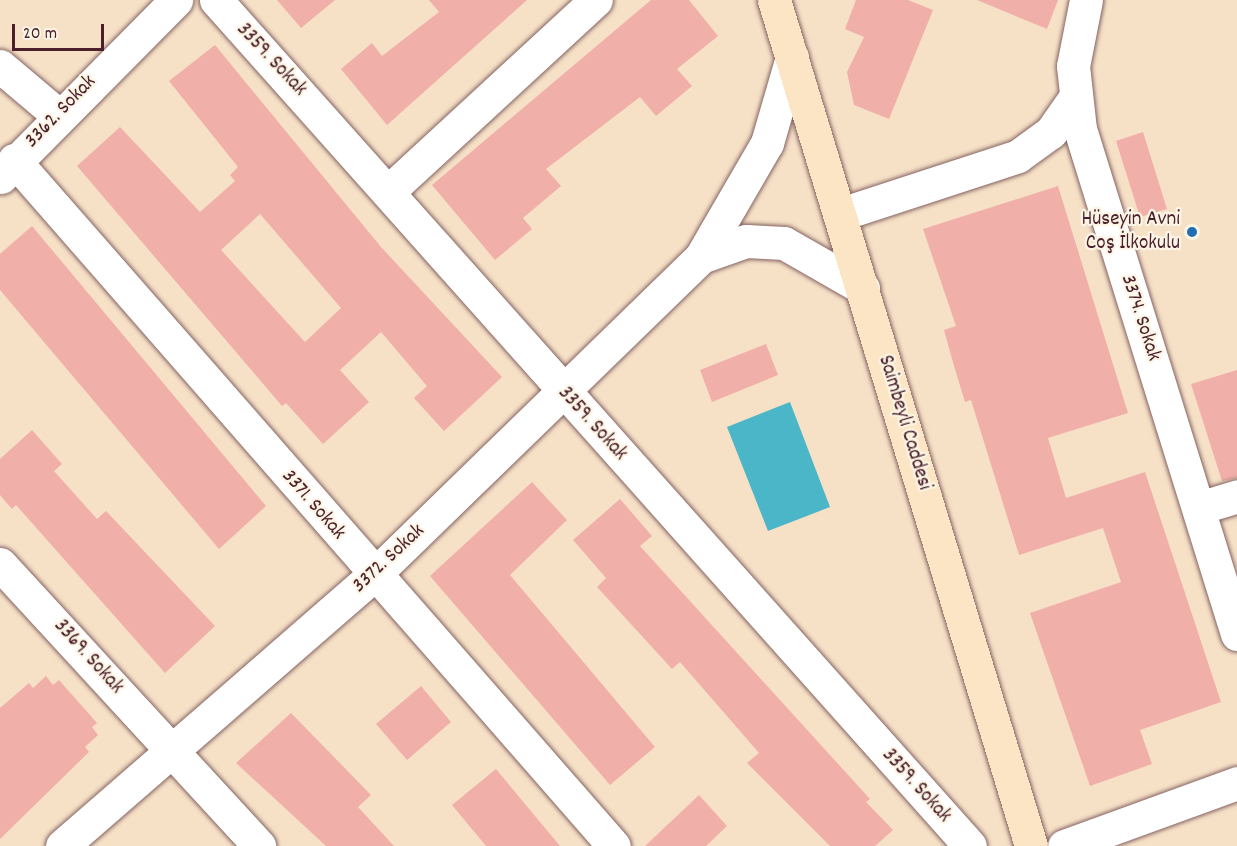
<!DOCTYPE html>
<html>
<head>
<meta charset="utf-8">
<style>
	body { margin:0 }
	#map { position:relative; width:1237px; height:846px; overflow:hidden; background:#f6e1c7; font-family:Dekko,sans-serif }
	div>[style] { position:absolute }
	.water>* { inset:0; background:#4cb6c9 }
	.building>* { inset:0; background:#f1afaa }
	.roads { filter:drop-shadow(0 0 2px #866362) drop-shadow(0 0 2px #866362) }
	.minor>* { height:33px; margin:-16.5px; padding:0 16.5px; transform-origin:16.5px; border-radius:16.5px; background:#fff }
	.secondary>* { height:33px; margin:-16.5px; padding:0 16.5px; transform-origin:16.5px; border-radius:16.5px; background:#fce5c4 }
	.dots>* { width:16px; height:16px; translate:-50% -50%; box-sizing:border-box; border:3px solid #fcf5e5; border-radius:50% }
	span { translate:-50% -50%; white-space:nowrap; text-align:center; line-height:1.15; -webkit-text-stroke:4.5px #fcf5e5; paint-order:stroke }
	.street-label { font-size:21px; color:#4a1f2b }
	.poi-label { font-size:21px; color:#4a1f2b }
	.right { translate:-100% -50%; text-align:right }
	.scale { position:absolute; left:12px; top:24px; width:92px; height:27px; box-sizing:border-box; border:3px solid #4a1f2b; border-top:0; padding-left:8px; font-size:18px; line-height:21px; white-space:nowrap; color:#4a1f2b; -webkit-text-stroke:4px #fcf5e5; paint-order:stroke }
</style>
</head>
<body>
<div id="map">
	<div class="water">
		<i style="clip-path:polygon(790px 402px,830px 507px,768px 531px,727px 427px)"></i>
	</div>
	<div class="building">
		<i style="clip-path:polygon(277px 0,335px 0,301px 28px)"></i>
		<i style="clip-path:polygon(429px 0,527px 0,387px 125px,341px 69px,372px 43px,382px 56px,439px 12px)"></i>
		<i style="clip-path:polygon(651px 0,689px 0,718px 36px,677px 69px,692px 86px,656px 116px,640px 97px,546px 169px,561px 186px,523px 218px,532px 229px,495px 260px,432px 185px)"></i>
		<i style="clip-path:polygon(856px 0,908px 0,933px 10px,889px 119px,854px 105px,847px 72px,864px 37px,845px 29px)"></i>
		<i style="clip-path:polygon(977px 0,1058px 0,1047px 29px)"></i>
		<i style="clip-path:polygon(evenodd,215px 45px,381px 247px,502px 377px,444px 431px,414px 398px,427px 386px,381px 332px,340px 370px,369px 402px,323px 444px,286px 403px,282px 406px,77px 166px,120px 127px,200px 212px,235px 181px,230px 175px,238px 167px,169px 81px,215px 45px,260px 214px,341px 308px,305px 342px,221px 250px,260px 214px)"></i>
		<i style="clip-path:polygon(1143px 132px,1167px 209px,1140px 217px,1116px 141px)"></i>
		<i style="clip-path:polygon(1058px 186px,1128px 413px,1048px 438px,1066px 498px,1145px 472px,1221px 702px,1140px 730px,1152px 764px,1090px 786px,1030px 613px,1121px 582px,1103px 528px,1019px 555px,971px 400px,965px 402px,954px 366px,944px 330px,956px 326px,923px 229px)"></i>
		<i style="clip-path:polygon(32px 226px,266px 506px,219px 549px,0 290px,0 254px)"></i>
		<i style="clip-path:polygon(766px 344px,778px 375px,712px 402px,700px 370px)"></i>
		<i style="clip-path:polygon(1237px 370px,1237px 478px,1222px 481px,1191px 384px)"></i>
		<i style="clip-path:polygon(32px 430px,62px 464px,54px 471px,97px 519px,106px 511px,215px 626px,165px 673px,16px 505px,12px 509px,0 495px,0 459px)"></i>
		<i style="clip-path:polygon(532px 482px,567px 520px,510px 575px,655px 747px,610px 785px,430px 576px)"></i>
		<i style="clip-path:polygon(620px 499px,652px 536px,640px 546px,870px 799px,866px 802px,893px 830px,875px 846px,830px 846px,747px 763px,759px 753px,680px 662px,672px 669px,597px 587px,606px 578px,573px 540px)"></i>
		<i style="clip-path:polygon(46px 676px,53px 685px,59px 680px,97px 723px,92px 727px,98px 735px,85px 747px,89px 752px,0 839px,0 708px,29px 683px,33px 688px)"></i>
		<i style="clip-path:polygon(421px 686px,451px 722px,407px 760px,376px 724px)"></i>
		<i style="clip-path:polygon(291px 713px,371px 795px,358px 807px,394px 846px,326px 846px,236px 763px)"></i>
		<i style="clip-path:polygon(496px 769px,540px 822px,560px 846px,486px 846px,452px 805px)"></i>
		<i style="clip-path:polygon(699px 795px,727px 826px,706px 846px,645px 846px)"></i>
	</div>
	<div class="roads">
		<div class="minor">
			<i style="left:216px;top:0;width:1133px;rotate:48.29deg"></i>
			<i style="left:1086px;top:0;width:67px;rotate:101.1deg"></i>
			<i style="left:1073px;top:66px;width:63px;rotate:83.7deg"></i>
			<i style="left:1080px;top:129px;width:529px;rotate:72.73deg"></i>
			<i style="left:792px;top:57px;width:90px;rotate:106.2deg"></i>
			<i style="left:767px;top:143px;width:132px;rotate:120.1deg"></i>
			<i style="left:701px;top:257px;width:48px;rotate:-19.6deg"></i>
			<i style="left:746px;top:241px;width:38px;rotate:3deg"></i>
			<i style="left:784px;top:243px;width:91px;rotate:29.7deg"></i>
			<i style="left:0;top:66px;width:76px;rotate:40.2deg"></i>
			<i style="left:14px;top:160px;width:911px;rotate:48.83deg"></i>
			<i style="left:1px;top:177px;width:249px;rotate:-45.3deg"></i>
			<i style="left:390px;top:190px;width:280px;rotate:-42.7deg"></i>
			<i style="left:841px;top:214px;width:186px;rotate:-18.1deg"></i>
			<i style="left:1018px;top:156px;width:41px;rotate:-36deg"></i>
			<i style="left:1051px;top:132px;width:40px;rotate:-55.1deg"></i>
			<i style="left:1202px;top:507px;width:37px;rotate:-17deg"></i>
			<i style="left:0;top:564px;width:383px;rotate:47.4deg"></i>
			<i style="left:62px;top:846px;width:413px;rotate:-41deg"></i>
			<i style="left:374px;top:575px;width:456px;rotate:-44.2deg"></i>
			<i style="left:1064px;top:846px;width:184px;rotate:-20deg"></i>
		</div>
		<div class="secondary">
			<i style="left:774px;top:0;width:884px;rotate:73.1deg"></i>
		</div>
	</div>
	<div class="dots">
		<i style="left:1192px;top:232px;background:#1f6fb2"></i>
	</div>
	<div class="street-label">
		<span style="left:271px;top:60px;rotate:47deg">3359. Sokak</span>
		<span style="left:61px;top:112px;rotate:-46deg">3362. Sokak</span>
		<span style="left:1140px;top:318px;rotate:72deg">3374. Sokak</span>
		<span style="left:904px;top:423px;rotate:73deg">Saimbeyli Caddesi</span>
		<span style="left:592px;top:424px;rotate:48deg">3359. Sokak</span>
		<span style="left:313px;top:505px;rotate:49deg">3371. Sokak</span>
		<span style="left:389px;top:559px;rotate:-43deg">3372. Sokak</span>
		<span style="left:88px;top:657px;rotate:48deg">3369. Sokak</span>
		<span style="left:916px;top:786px;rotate:48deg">3359. Sokak</span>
	</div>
	<div class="poi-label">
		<span class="right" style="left:1180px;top:232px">Hüseyin Avni<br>Coş İlkokulu</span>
	</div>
	<div class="scale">20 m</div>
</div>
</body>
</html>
